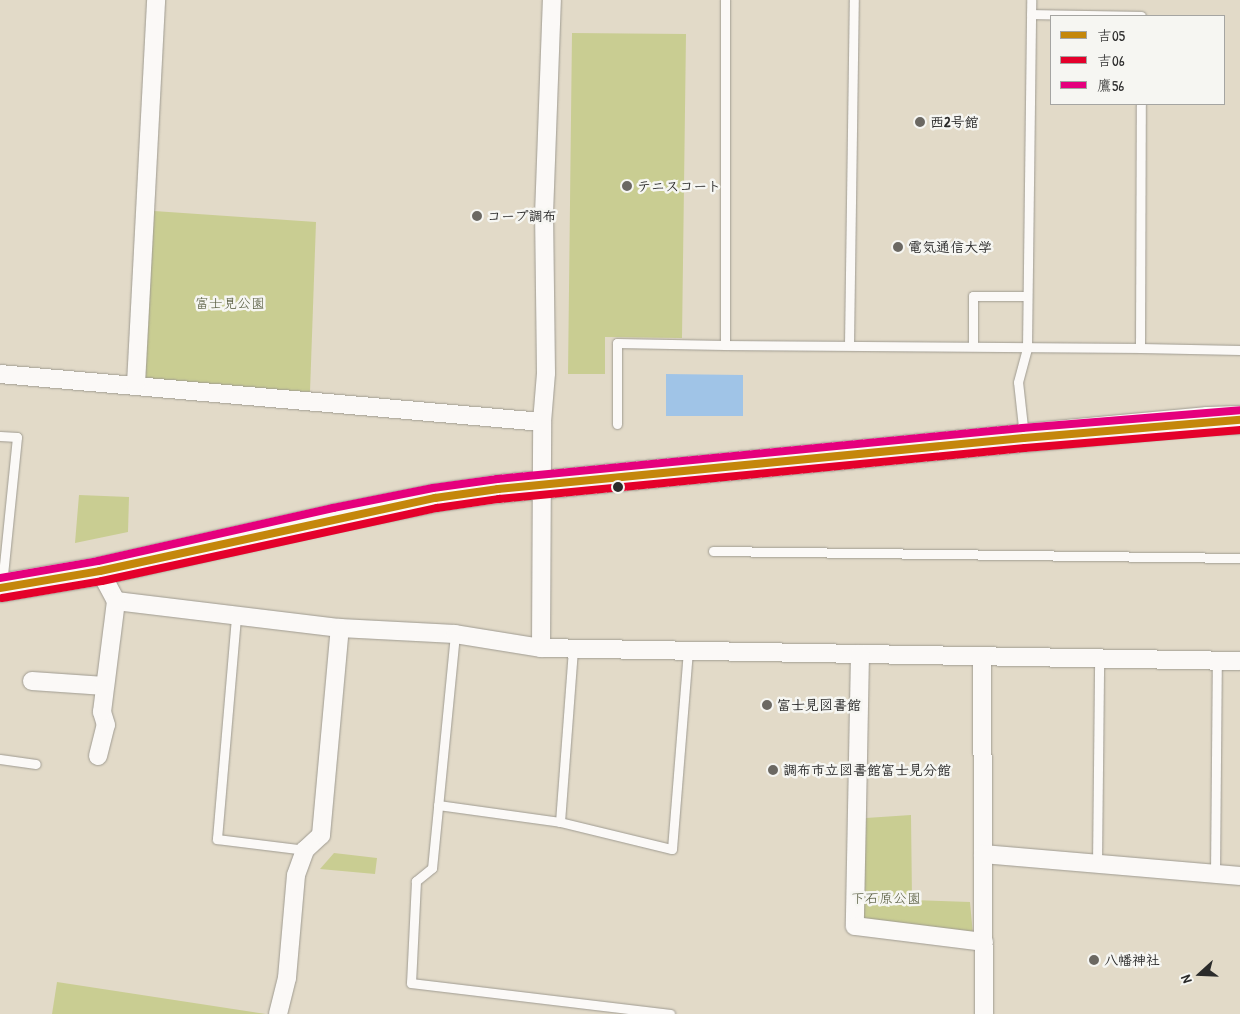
<!DOCTYPE html>
<html>
<head>
<meta charset="utf-8">
<style>
	body { margin:0 }
	#map { position:relative; width:1240px; height:1014px; overflow:hidden; background:#e2dac8; font-family:"Patrick Hand","Klee One",sans-serif }
	div>[style] { position:absolute }
	.green>* { inset:0; background:#c9cd92 }
	.water>* { inset:0; background:#a0c4e7 }
	.roads { filter:drop-shadow(0 0 1px #9f9b91) drop-shadow(0 0 1px #9f9b91) }
	.lane>* { height:9px; margin:-4.5px; padding:0 4.5px; transform-origin:4.5px; border-radius:4.5px; background:#fbf9f7 }
	.street>* { height:18px; margin:-9px; padding:0 9px; transform-origin:9px; border-radius:9px; background:#fbf9f7 }
	.primary>* { height:28px; margin:-14px; padding:0 14px; transform-origin:14px; border-radius:14px; background:#fbf9f7 }
	.bus-1>* { height:8px; margin:-4px; padding:0 4px; transform-origin:4px; border-radius:4px; background:#c4870b }
	.bus-2>* { height:8px; margin:-4px; padding:0 4px; transform-origin:4px; border-radius:4px; background:#e4002b }
	.bus-3>* { height:8px; margin:-4px; padding:0 4px; transform-origin:4px; border-radius:4px; background:#e5007d }
	.dots>* { width:14px; height:14px; translate:-50% -50%; box-sizing:border-box; border:2px solid #f6f6f2; border-radius:50% }
	span { translate:-50% -50%; white-space:nowrap; text-align:center; line-height:1.15; -webkit-text-stroke:5px #f6f6f2; paint-order:stroke }
	.poi-label { font-size:14px; color:#2b2b2b; font-weight:700 }
	.left { translate:0 -50%; text-align:left }
	.park-label { font-size:14px; color:#54593c }
	.legend { position:absolute; left:1050px; top:15px; width:175px; height:90px; box-sizing:border-box; background:#f6f6f2; border:1px solid #a5a5a2; margin:0; padding:6px 9px; list-style:none; font-size:15px; color:#2b2b2b }
	.legend li { display:flex; align-items:center; gap:10px; height:25px }
	.legend b { width:25px; border:1px solid #a5a5a2 }
	.north { position:absolute; left:1175px; top:949px; width:50px; height:50px; -webkit-text-stroke:4px #f6f6f2; paint-order:stroke; rotate:250deg; font-size:14px; font-weight:700; line-height:20px; text-align:center; color:#2b2b2b }
	.north::after { content:''; display:block; margin:auto; width:18px; height:22px; background:#2b2b2b; clip-path:polygon(50% 0,100% 100%,50% 72%,0 100%) }
</style>
</head>
<body>
<div id="map">
	<div class="green">
		<i style="clip-path:polygon(572px 33px,686px 34px,682px 338px,605px 337px,605px 374px,568px 374px)"></i>
		<i style="clip-path:polygon(154px 211px,316px 222px,310px 392px,141px 383px)"></i>
		<i style="clip-path:polygon(79px 495px,129px 497px,128px 532px,75px 543px)"></i>
		<i style="clip-path:polygon(911px 815px,912px 900px,970px 902px,973px 935px,861px 920px,866px 818px)"></i>
		<i style="clip-path:polygon(334px 853px,377px 858px,375px 874px,320px 869px)"></i>
		<i style="clip-path:polygon(57px 982px,266px 1014px,52px 1014px)"></i>
	</div>
	<div class="water">
		<i style="clip-path:polygon(666px 374px,743px 375px,743px 416px,666px 416px)"></i>
	</div>
	<div class="roads">
		<div class="lane">
			<i style="left:725px;top:0;width:345px;rotate:90deg"></i>
			<i style="left:725px;top:345px;width:415px;rotate:0.4deg"></i>
			<i style="left:1140px;top:348px;width:244px;rotate:-89.8deg"></i>
			<i style="left:1031px;top:14px;width:110px;rotate:1deg"></i>
			<i style="left:849px;top:345px;width:345px;rotate:-89.2deg"></i>
			<i style="left:973px;top:346px;width:50px;rotate:-90deg"></i>
			<i style="left:973px;top:296px;width:54px"></i>
			<i style="left:1140px;top:348px;width:100px;rotate:1.1deg"></i>
			<i style="left:617px;top:424px;width:81px;rotate:-90deg"></i>
			<i style="left:617px;top:343px;width:108px;rotate:1.1deg"></i>
			<i style="left:0;top:436px;width:17px;rotate:3deg"></i>
			<i style="left:17px;top:437px;width:149px;rotate:95.8deg"></i>
			<i style="left:1024px;top:436px;width:54px;rotate:-96.3deg"></i>
			<i style="left:1018px;top:382px;width:35px;rotate:-75deg"></i>
			<i style="left:1027px;top:348px;width:348px;rotate:-89.3deg"></i>
			<i style="left:713px;top:551px;width:527px;rotate:0.76deg"></i>
			<i style="left:236px;top:617px;width:223px;rotate:94.9deg"></i>
			<i style="left:217px;top:839px;width:89px;rotate:7.1deg"></i>
			<i style="left:455px;top:634px;width:235px;rotate:95.6deg"></i>
			<i style="left:432px;top:868px;width:21px;rotate:141deg"></i>
			<i style="left:416px;top:881px;width:102px;rotate:92.8deg"></i>
			<i style="left:411px;top:983px;width:261px;rotate:6.8deg"></i>
			<i style="left:0;top:759px;width:36px;rotate:8deg"></i>
			<i style="left:438px;top:805px;width:123px;rotate:7.9deg"></i>
			<i style="left:560px;top:822px;width:115px;rotate:13.6deg"></i>
			<i style="left:672px;top:849px;width:199px;rotate:-85.4deg"></i>
			<i style="left:560px;top:822px;width:173px;rotate:-85.7deg"></i>
			<i style="left:1097px;top:864px;width:206px;rotate:-89.4deg"></i>
			<i style="left:1215px;top:874px;width:214px;rotate:-89.5deg"></i>
		</div>
		<div class="street">
			<i style="left:0;top:374px;width:544px;rotate:5.06deg"></i>
			<i style="left:136px;top:384px;width:385px;rotate:-87deg"></i>
			<i style="left:100px;top:571px;width:34px;rotate:62deg"></i>
			<i style="left:116px;top:601px;width:226px;rotate:6.9deg"></i>
			<i style="left:340px;top:628px;width:115px;rotate:3deg"></i>
			<i style="left:455px;top:634px;width:87px;rotate:9.2deg"></i>
			<i style="left:541px;top:648px;width:699px;rotate:1.07deg"></i>
			<i style="left:541px;top:648px;width:226px;rotate:-89.7deg"></i>
			<i style="left:542px;top:422px;width:49px;rotate:-85.3deg"></i>
			<i style="left:546px;top:373px;width:158px;rotate:-90.7deg"></i>
			<i style="left:544px;top:215px;width:215px;rotate:-87.9deg"></i>
			<i style="left:860px;top:654px;width:272px;rotate:91.1deg"></i>
			<i style="left:855px;top:926px;width:130px;rotate:7.1deg"></i>
			<i style="left:982px;top:656px;width:358px;rotate:89.7deg"></i>
			<i style="left:32px;top:681px;width:73px;rotate:3.9deg"></i>
			<i style="left:98px;top:756px;width:32px;rotate:-76deg"></i>
			<i style="left:106px;top:725px;width:14px;rotate:-107deg"></i>
			<i style="left:102px;top:712px;width:112px;rotate:-82.8deg"></i>
			<i style="left:983px;top:854px;width:258px;rotate:4.9deg"></i>
			<i style="left:278px;top:1014px;width:37px;rotate:-76deg"></i>
			<i style="left:287px;top:978px;width:103px;rotate:-85deg"></i>
			<i style="left:296px;top:875px;width:27px;rotate:-70deg"></i>
			<i style="left:305px;top:850px;width:22px;rotate:-43deg"></i>
			<i style="left:321px;top:835px;width:208px;rotate:-84.8deg"></i>
		</div>
		<div class="primary">
			<i style="left:0;top:588px;width:101px;rotate:-9.6deg"></i>
			<i style="left:100px;top:571px;width:241px;rotate:-12.7deg"></i>
			<i style="left:335px;top:518px;width:102px;rotate:-11.3deg"></i>
			<i style="left:435px;top:498px;width:64px;rotate:-8.1deg"></i>
			<i style="left:498px;top:489px;width:528px;rotate:-5.54deg"></i>
			<i style="left:1024px;top:438px;width:185px;rotate:-5.3deg"></i>
			<i style="left:1208px;top:421px;width:32px;rotate:-2deg"></i>
		</div>
	</div>
	<div class="bus-1">
		<i style="left:0;top:588px;width:101px;rotate:-9.6deg"></i>
		<i style="left:100px;top:571px;width:343px;rotate:-12.3deg"></i>
		<i style="left:435px;top:498px;width:64px;rotate:-8.1deg"></i>
		<i style="left:498px;top:489px;width:528px;rotate:-5.54deg"></i>
		<i style="left:1024px;top:438px;width:217px;rotate:-4.8deg"></i>
	</div>
	<div class="bus-2">
		<i style="left:2px;top:598px;width:101px;rotate:-9.6deg"></i>
		<i style="left:102px;top:581px;width:343px;rotate:-12.3deg"></i>
		<i style="left:437px;top:508px;width:63px;rotate:-8.3deg"></i>
		<i style="left:499px;top:499px;width:528px;rotate:-5.54deg"></i>
		<i style="left:1025px;top:448px;width:216px;rotate:-4.8deg"></i>
	</div>
	<div class="bus-3">
		<i style="left:0;top:578px;width:99px;rotate:-9.8deg"></i>
		<i style="left:98px;top:561px;width:241px;rotate:-12.7deg"></i>
		<i style="left:333px;top:508px;width:102px;rotate:-11.3deg"></i>
		<i style="left:433px;top:488px;width:65px;rotate:-8deg"></i>
		<i style="left:497px;top:479px;width:528px;rotate:-5.54deg"></i>
		<i style="left:1023px;top:428px;width:218px;rotate:-4.7deg"></i>
	</div>
	<div class="dots">
		<i style="left:920px;top:122px;background:#6b6862"></i>
		<i style="left:627px;top:186px;background:#6b6862"></i>
		<i style="left:477px;top:216px;background:#6b6862"></i>
		<i style="left:898px;top:247px;background:#6b6862"></i>
		<i style="left:618px;top:487px;background:#2b2b2b"></i>
		<i style="left:767px;top:705px;background:#6b6862"></i>
		<i style="left:773px;top:770px;background:#6b6862"></i>
		<i style="left:1094px;top:960px;background:#6b6862"></i>
	</div>
	<div class="poi-label">
		<span class="left" style="left:930px;top:122px">西2号館</span>
		<span class="left" style="left:637px;top:186px">テニスコート</span>
		<span class="left" style="left:487px;top:216px">コープ調布</span>
		<span class="left" style="left:908px;top:247px">電気通信大学</span>
		<span class="left" style="left:777px;top:705px">富士見図書館</span>
		<span class="left" style="left:783px;top:770px">調布市立図書館富士見分館</span>
		<span class="left" style="left:1104px;top:960px">八幡神社</span>
	</div>
	<div class="park-label">
		<span style="left:230px;top:303px">富士見公園</span>
		<span style="left:886px;top:898px">下石原公園</span>
	</div>
	<ul class="legend">
	<li><b style="height:6px;background:#c4870b"></b>吉05</li>
	<li><b style="height:6px;background:#e4002b"></b>吉06</li>
	<li><b style="height:6px;background:#e5007d"></b>鷹56</li>
	</ul>
	<div class="north">N</div>
</div>
</body>
</html>
